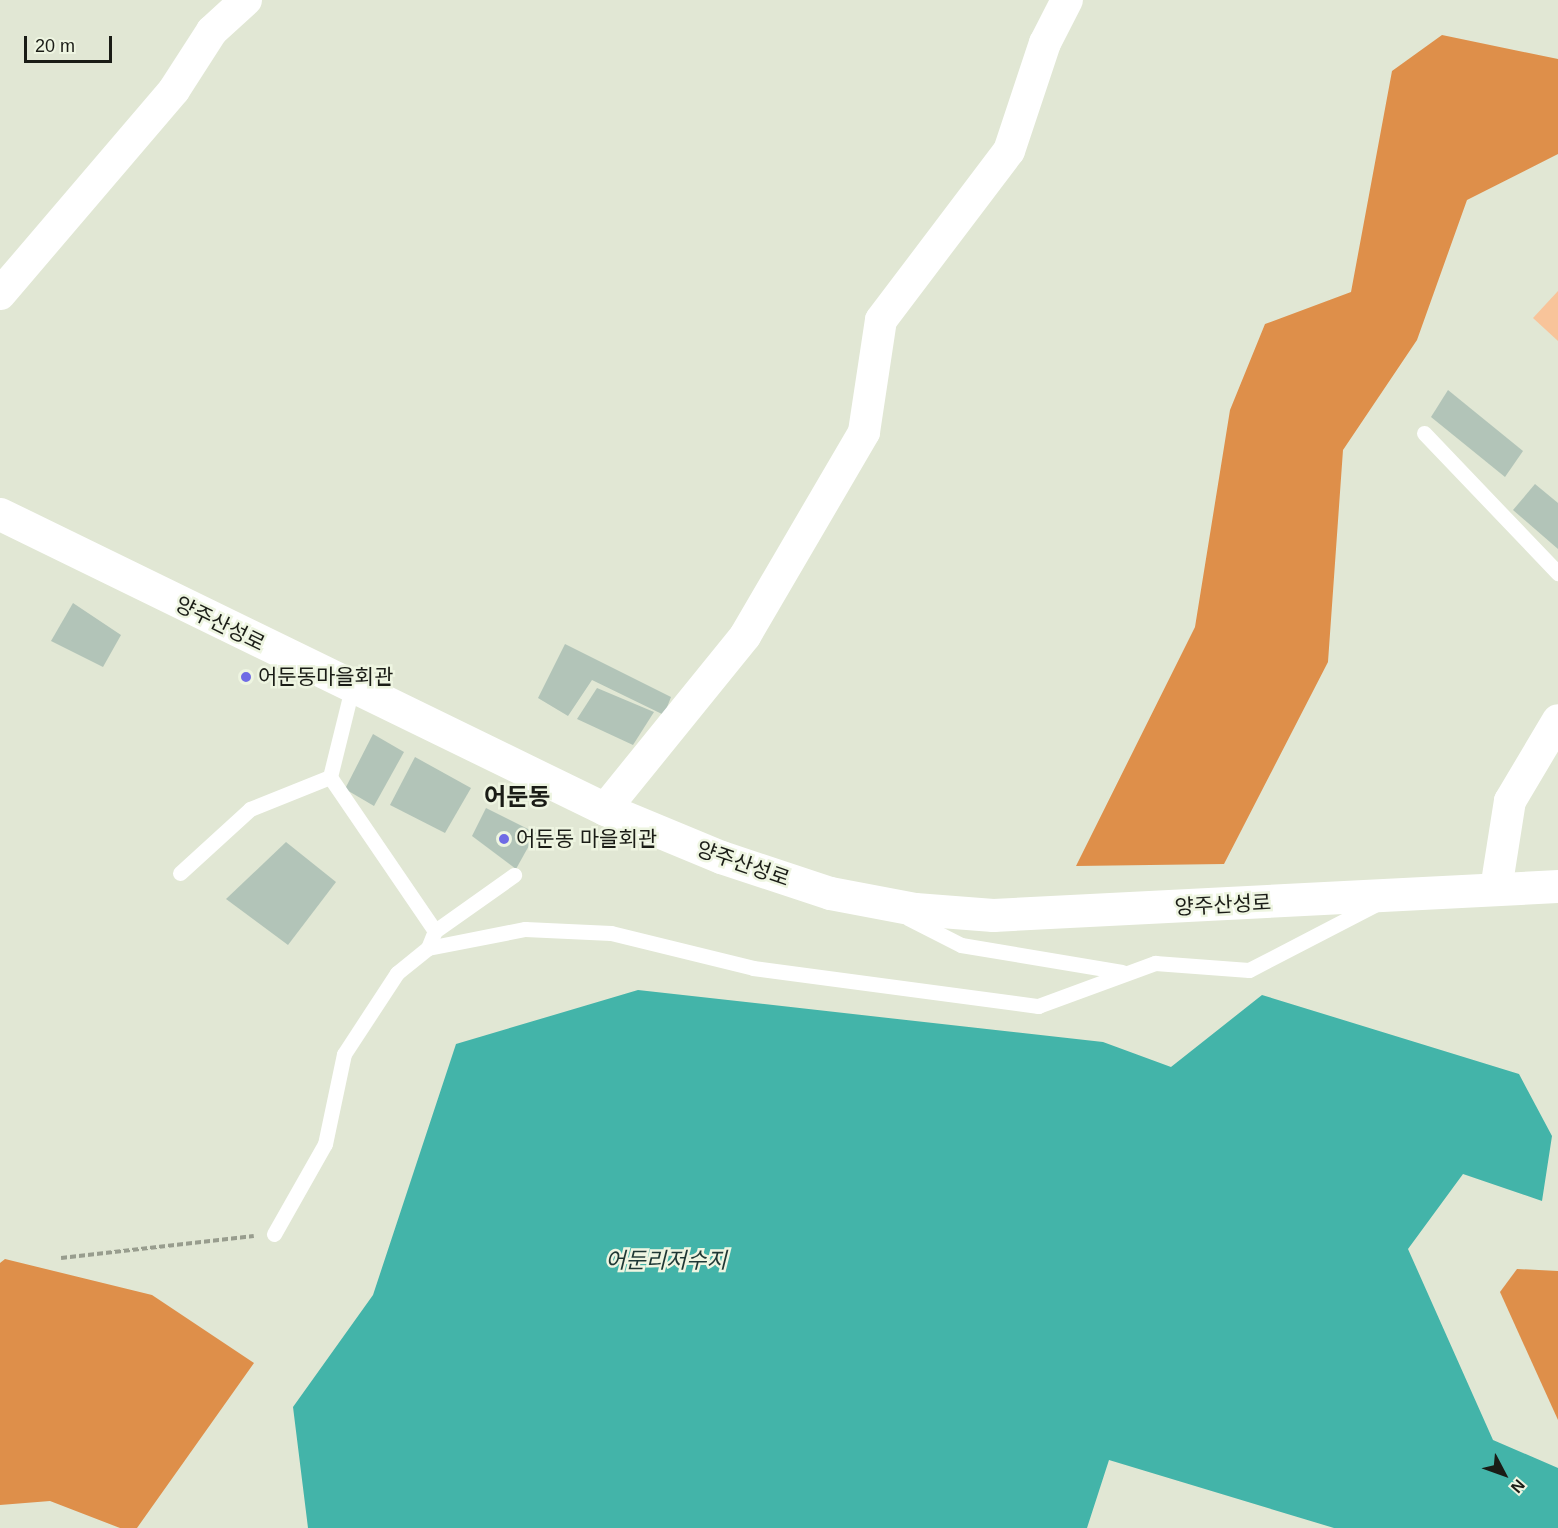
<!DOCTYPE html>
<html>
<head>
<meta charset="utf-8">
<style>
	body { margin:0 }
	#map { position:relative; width:1558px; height:1528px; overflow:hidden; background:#e1e7d4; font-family:Helvetica,"Noto Sans KR",sans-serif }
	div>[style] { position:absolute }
	.green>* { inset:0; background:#f8c49a }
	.forest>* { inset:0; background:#de8f4a }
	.water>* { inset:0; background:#43b4a9 }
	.building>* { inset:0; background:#b2c4b8 }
	.path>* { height:4px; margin-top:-2px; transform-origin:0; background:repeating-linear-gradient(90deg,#989d8e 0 6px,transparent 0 9px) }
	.lane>* { height:15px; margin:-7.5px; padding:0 7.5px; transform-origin:7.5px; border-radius:7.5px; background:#fff }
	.street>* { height:32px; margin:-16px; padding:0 16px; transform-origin:16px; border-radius:16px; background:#fff }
	.secondary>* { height:33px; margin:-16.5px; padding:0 16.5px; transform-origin:16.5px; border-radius:16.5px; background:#fff }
	.dots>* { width:16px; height:16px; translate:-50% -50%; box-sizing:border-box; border:3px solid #eef5e1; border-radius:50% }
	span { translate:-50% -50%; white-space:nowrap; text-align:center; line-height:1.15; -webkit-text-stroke:5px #eef5e1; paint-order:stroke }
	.street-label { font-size:21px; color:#1a1c16 }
	.poi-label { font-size:21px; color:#1a1c16 }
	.left { translate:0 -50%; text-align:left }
	.water-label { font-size:22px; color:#1e3734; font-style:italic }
	.quarter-label { font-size:24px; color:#1a1c16; font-weight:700 }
	.north { position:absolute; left:1474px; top:1444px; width:60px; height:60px; -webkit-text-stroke:4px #eef5e1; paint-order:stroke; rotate:131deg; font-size:16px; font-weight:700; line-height:24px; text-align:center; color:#1a1c16 }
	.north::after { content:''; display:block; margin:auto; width:21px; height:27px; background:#1a1c16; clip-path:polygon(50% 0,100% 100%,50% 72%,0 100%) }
	.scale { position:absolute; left:24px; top:36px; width:88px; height:27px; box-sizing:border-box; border:3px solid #1a1c16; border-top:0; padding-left:8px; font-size:18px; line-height:21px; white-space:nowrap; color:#1a1c16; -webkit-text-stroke:4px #eef5e1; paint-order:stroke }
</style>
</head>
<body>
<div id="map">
	<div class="green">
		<i style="clip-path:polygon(1558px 291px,1558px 341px,1533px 318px)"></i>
	</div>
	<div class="forest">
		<i style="clip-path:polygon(1442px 35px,1558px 59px,1558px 154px,1467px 200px,1417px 340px,1343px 450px,1328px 662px,1224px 864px,1076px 866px,1195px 627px,1230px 410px,1265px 324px,1351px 292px,1392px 71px)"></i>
		<i style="clip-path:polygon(5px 1259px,152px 1295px,254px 1363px,137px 1528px,120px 1528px,50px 1501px,0 1505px,0 1263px)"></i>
		<i style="clip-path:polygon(1517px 1269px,1558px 1271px,1558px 1420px,1500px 1292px)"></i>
	</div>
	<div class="water">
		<i style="clip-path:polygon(638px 990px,1103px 1042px,1171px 1067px,1262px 995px,1519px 1074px,1552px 1136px,1542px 1201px,1463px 1174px,1408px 1249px,1493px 1440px,1558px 1468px,1558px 1528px,1334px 1528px,1109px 1460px,1087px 1528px,308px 1528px,293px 1407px,373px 1295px,456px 1044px)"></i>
	</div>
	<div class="building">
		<i style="clip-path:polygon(1448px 390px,1523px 451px,1505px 477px,1431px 417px)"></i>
		<i style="clip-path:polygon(1535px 484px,1558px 503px,1558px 549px,1513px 510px)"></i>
		<i style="clip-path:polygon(73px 603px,121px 635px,103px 667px,51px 641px)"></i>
		<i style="clip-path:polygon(565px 644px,671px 697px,664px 715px,592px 680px,568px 716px,538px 698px)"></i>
		<i style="clip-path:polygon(597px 688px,654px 712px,633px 745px,577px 719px)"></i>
		<i style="clip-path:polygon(373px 734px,404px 752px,374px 806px,345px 789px)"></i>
		<i style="clip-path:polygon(415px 757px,471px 788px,445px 833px,390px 805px)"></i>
		<i style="clip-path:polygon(486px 808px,536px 833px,516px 869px,472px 836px)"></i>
		<i style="clip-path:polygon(286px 842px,336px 882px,288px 945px,226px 899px)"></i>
	</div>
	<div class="path">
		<i style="left:61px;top:1258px;width:194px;rotate:-6.5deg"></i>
	</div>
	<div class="lane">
		<i style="left:1424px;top:433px;width:194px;rotate:46.3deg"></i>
		<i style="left:352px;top:688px;width:92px;rotate:103.9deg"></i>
		<i style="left:330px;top:777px;width:186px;rotate:55.7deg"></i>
		<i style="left:180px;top:873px;width:95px;rotate:-42.4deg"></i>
		<i style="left:250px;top:809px;width:86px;rotate:-21.8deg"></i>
		<i style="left:908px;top:918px;width:59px;rotate:27deg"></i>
		<i style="left:961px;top:945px;width:163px;rotate:9.5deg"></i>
		<i style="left:428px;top:948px;width:99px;rotate:-11.1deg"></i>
		<i style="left:525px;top:929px;width:86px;rotate:2.7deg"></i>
		<i style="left:611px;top:933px;width:146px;rotate:13.8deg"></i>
		<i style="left:753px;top:968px;width:288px;rotate:7.6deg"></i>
		<i style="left:1038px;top:1006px;width:125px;rotate:-20.2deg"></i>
		<i style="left:1155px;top:963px;width:94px;rotate:4.3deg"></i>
		<i style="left:1249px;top:970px;width:145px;rotate:-27.4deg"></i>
		<i style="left:274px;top:1234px;width:103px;rotate:-60.5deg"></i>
		<i style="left:325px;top:1144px;width:92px;rotate:-78.1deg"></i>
		<i style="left:344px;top:1054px;width:97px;rotate:-56.8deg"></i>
		<i style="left:397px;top:973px;width:40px;rotate:-39deg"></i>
		<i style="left:428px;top:948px;width:18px;rotate:-68deg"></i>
		<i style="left:435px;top:931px;width:97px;rotate:-35.3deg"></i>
	</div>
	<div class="street">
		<i style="left:0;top:294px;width:268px;rotate:-49.5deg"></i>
		<i style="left:174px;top:90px;width:70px;rotate:-57.2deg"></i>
		<i style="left:212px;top:31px;width:46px;rotate:-42.4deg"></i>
		<i style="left:605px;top:809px;width:223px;rotate:-51deg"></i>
		<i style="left:745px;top:636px;width:236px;rotate:-59.7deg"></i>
		<i style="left:864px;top:432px;width:113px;rotate:-81.4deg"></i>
		<i style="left:881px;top:320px;width:212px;rotate:-52.9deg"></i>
		<i style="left:1009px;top:151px;width:114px;rotate:-71.6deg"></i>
		<i style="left:1045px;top:43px;width:48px;rotate:-62.9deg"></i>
		<i style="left:1496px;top:889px;width:89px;rotate:-81deg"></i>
		<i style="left:1510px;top:801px;width:94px;rotate:-59.3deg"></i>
	</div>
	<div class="secondary">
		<i style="left:0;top:514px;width:673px;rotate:25.99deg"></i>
		<i style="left:605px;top:809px;width:126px;rotate:22.5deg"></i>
		<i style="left:721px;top:857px;width:115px;rotate:18.3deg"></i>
		<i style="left:830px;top:893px;width:86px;rotate:10.7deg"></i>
		<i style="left:915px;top:909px;width:78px;rotate:4.4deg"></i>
		<i style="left:993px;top:915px;width:566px;rotate:-2.94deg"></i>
	</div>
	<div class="dots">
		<i style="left:246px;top:677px;background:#6f6be5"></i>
		<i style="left:504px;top:839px;background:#6f6be5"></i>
	</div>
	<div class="street-label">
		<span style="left:220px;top:624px;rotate:26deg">양주산성로</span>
		<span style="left:743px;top:864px;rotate:19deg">양주산성로</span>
		<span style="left:1223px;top:905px;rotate:-3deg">양주산성로</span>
	</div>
	<div class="poi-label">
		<span class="left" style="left:258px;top:677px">어둔동마을회관</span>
		<span class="left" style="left:516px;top:839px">어둔동 마을회관</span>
	</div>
	<div class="water-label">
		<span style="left:666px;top:1261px">어둔리저수지</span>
	</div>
	<div class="quarter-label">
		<span style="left:517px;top:797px">어둔동</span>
	</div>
	<div class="north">N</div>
	<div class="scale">20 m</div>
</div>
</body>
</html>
